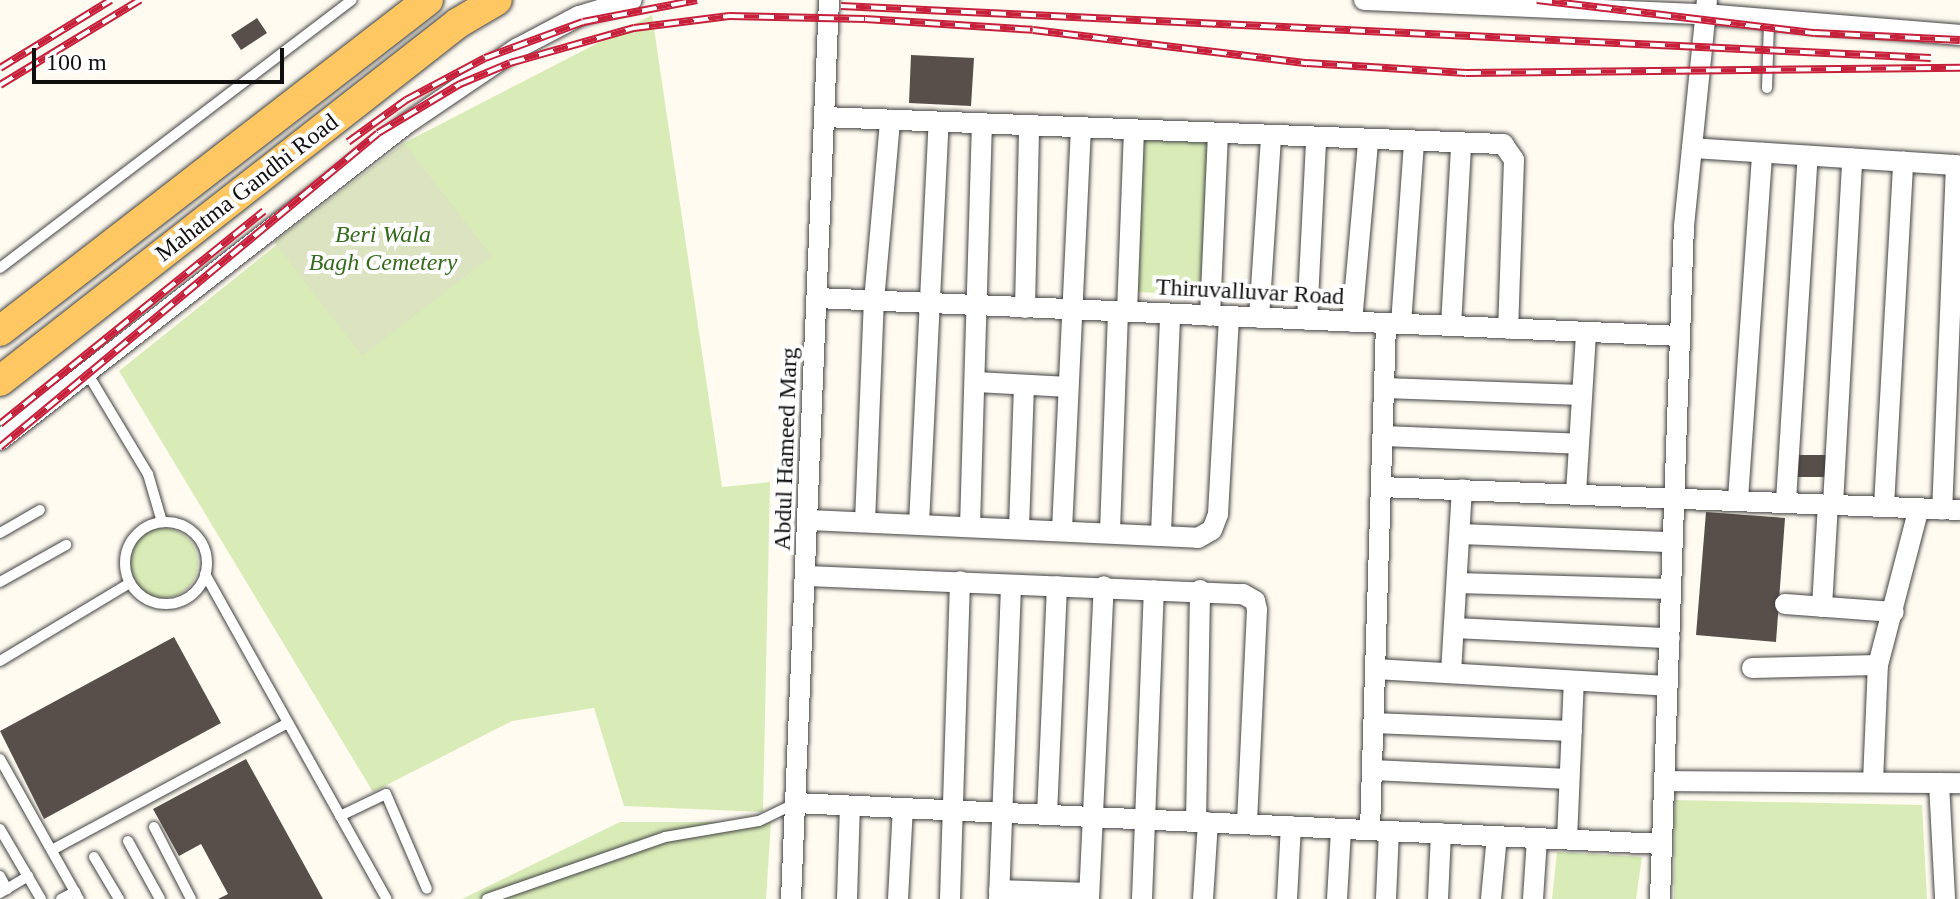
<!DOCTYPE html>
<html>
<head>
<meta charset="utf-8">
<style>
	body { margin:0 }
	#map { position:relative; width:1960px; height:899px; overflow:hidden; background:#fffbf1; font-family:"Times New Roman",serif }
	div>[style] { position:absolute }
	.green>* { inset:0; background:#d9ecb8 }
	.round { border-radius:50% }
	.cemetery>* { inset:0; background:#dbe3c0 }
	.building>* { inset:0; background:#584f4b }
	.roads { filter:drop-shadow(0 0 2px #424242) drop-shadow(0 0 2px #424242) }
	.lane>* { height:10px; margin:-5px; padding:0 5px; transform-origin:5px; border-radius:5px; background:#fff }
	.lane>.ring { margin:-5px; padding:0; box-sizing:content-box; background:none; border:10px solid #fff; border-radius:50% }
	.street>* { height:20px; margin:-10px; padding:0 10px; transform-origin:10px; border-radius:10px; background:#fff }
	.primary>* { height:30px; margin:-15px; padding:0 15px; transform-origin:15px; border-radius:15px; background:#fec762 }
	.rail>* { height:8px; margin-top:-4px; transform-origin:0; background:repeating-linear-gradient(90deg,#fff 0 15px,#c6203a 0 30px); box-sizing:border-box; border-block:2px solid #c6203a }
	span { translate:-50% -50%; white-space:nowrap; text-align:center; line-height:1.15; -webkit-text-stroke:8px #fff; paint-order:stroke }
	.street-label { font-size:24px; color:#0f0f0f }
	.park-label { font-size:24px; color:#346a1c; font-style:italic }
	.scale { position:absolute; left:32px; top:48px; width:252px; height:36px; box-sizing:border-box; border:4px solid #0f0f0f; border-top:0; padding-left:10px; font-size:24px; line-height:28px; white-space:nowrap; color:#0f0f0f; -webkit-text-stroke:6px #fff; paint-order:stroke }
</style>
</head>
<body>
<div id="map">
	<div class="green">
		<i style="clip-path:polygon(652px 15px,722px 487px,770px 482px,763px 812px,624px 806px,594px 708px,512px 721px,373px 792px,119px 371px,404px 143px)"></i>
		<i style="clip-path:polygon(1141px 140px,1212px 143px,1206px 295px,1135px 292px)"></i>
		<i class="round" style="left:128px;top:528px;width:70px;height:70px"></i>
		<i style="clip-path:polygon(1675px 800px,1922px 805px,1927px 899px,1674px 899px)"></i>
		<i style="clip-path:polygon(620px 822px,771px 822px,766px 899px,462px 899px)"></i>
		<i style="clip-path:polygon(1557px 852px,1642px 857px,1636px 899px,1552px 899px)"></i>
	</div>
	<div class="cemetery">
		<i style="clip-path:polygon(404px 143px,492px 256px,362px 356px,274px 242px)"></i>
	</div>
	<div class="building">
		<i style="clip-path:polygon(257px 18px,267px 33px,241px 50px,231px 35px)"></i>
		<i style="clip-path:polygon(911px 55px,974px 58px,971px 106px,909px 103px)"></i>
		<i style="clip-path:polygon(1792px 455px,1830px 455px,1830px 477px,1792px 477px)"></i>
		<i style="clip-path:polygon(1706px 512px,1785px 518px,1776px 642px,1696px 635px)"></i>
		<i style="clip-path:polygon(174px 637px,221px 723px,44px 819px,0 731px)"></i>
		<i style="clip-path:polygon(246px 759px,323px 899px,218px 899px,228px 894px,201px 844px,179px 856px,153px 809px)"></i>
	</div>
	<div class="roads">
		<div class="lane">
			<i style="left:1767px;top:88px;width:69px;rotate:-88.3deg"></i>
			<i style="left:0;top:268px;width:442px;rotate:-37.3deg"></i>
			<i style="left:86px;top:371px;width:120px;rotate:59deg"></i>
			<i style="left:148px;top:474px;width:50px;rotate:73.7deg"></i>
			<i class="ring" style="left:125px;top:522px;width:72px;height:72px"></i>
			<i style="left:0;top:533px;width:46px;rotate:-29.9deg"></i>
			<i style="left:205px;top:574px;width:372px;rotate:60.8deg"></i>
			<i style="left:0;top:582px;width:76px;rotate:-29.3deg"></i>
			<i style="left:0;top:661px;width:152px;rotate:-31deg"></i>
			<i style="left:0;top:759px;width:161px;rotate:60.6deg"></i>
			<i style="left:340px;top:816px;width:51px;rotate:-25.6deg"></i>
			<i style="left:386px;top:794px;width:103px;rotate:66.7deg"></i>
			<i style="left:154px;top:827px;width:81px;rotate:62.8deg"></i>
			<i style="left:0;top:829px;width:81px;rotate:59.6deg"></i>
			<i style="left:128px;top:841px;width:66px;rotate:61.1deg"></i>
			<i style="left:52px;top:850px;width:268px;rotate:-28.3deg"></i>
			<i style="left:94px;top:857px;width:49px;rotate:59.2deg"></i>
			<i style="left:0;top:876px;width:15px;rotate:62deg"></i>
			<i style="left:0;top:893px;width:33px;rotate:-31deg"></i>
			<i style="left:61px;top:899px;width:16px;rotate:-27deg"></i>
			<i style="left:487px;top:899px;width:188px;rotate:-19.2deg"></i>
			<i style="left:665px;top:837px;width:95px;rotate:-9.7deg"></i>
			<i style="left:759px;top:821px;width:39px;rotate:-26deg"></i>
		</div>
		<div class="street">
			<i style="left:1364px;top:0;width:341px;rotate:2.4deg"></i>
			<i style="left:1705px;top:14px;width:256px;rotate:4.7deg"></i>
			<i style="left:824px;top:117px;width:680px;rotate:2.28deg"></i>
			<i style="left:1503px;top:144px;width:19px;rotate:55deg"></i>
			<i style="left:1514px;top:160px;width:169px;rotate:92deg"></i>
			<i style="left:1692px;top:148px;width:265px;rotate:3.7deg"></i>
			<i style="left:1956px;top:165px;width:345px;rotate:92.3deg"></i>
			<i style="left:817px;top:298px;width:864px;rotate:2.52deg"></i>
			<i style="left:1025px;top:308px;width:182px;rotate:-88.7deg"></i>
			<i style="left:1127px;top:312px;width:181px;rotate:-87.8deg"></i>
			<i style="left:1210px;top:316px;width:181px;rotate:-87.5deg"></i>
			<i style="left:1259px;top:318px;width:180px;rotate:-86.2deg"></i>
			<i style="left:1307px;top:320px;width:180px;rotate:-87.1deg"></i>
			<i style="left:1352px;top:322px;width:181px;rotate:-84.9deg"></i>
			<i style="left:1401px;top:324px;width:180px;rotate:-85.9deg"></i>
			<i style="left:1451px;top:326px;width:180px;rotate:-86.8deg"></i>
			<i style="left:977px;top:382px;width:91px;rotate:3.1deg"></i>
			<i style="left:1384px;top:388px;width:198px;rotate:2deg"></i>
			<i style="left:1383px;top:436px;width:196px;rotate:2.3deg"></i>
			<i style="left:0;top:440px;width:514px;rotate:-37.89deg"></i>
			<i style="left:406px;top:124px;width:135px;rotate:-34.2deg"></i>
			<i style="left:518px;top:48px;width:69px;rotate:-27.7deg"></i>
			<i style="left:579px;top:16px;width:55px;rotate:-16.8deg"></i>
			<i style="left:1381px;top:487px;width:579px;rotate:2.27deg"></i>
			<i style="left:1576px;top:493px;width:161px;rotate:-86.4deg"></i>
			<i style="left:1738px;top:499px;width:347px;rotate:-86deg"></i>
			<i style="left:1786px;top:501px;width:346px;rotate:-86.4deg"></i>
			<i style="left:1833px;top:504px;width:346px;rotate:-86.8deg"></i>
			<i style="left:1884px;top:506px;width:345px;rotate:-86.8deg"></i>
			<i style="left:809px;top:520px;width:389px;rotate:2.6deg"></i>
			<i style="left:1198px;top:538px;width:16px;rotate:-30deg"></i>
			<i style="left:1212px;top:530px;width:17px;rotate:-69deg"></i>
			<i style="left:1218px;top:514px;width:197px;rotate:-86.8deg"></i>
			<i style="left:865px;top:522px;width:221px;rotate:-87.7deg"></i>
			<i style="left:874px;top:301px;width:182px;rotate:-84.9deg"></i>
			<i style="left:919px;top:524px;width:402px;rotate:-87.2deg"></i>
			<i style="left:970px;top:526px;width:402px;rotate:-88.3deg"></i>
			<i style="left:1019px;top:528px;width:143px;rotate:-88deg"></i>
			<i style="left:1062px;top:530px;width:401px;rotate:-87.3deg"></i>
			<i style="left:1110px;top:531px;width:219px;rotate:-87.9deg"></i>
			<i style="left:1161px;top:533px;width:219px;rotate:-87.6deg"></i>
			<i style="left:1460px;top:534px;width:213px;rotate:2.2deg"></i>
			<i style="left:807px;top:576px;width:436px;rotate:2.4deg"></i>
			<i style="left:1243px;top:594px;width:14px;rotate:30deg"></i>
			<i style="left:1255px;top:601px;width:9px;rotate:77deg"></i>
			<i style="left:1257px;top:610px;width:214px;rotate:92.7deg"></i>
			<i style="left:1457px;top:583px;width:214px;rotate:1.6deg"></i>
			<i style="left:1785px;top:604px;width:109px;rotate:4.2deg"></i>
			<i style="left:1822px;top:607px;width:103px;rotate:-86.7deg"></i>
			<i style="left:1454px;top:628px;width:216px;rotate:2.7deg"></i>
			<i style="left:1752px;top:668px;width:126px;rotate:-1.4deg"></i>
			<i style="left:1375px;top:669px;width:293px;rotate:3.3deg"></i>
			<i style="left:1451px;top:673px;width:184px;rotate:-86.6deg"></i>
			<i style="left:1373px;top:723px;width:199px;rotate:2.3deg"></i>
			<i style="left:1372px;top:770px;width:197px;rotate:2.6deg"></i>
			<i style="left:1665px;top:781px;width:295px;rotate:0.4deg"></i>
			<i style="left:1873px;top:782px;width:117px;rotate:-87.6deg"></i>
			<i style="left:1878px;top:665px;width:162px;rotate:-75.4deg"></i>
			<i style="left:1939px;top:783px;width:116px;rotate:87deg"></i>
			<i style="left:796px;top:803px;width:867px;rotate:2.71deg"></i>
			<i style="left:1047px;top:815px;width:229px;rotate:-87.5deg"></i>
			<i style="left:1196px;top:822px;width:232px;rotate:-89deg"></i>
			<i style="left:1370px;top:830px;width:507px;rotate:-88.19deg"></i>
			<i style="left:1567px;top:839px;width:158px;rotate:-87.5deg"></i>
			<i style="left:999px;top:890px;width:90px;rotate:1.9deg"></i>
			<i style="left:791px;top:899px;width:900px;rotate:-87.58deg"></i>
			<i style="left:847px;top:899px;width:93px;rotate:-88.2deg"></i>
			<i style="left:898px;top:899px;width:91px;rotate:-86.9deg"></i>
			<i style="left:950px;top:899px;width:318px;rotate:-88.2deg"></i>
			<i style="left:999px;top:899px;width:314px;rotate:-87.8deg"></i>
			<i style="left:1089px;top:899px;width:313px;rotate:-87.3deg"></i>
			<i style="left:1142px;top:899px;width:309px;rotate:-87.8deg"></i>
			<i style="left:1203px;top:899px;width:77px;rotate:-86.3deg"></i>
			<i style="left:1287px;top:899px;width:73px;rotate:-86.9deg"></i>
			<i style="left:1337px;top:899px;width:70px;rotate:-86.7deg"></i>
			<i style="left:1386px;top:899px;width:68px;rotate:-87.5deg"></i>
			<i style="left:1438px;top:899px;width:66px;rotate:-87.4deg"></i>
			<i style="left:1491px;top:899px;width:63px;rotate:-84.6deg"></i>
			<i style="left:1533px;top:899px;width:61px;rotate:-86.2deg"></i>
			<i style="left:1660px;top:899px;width:673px;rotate:-87.96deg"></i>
			<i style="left:1684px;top:226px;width:227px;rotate:-84.2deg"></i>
		</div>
		<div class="primary">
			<i style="left:0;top:331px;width:541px;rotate:-37.72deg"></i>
			<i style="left:0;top:381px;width:581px;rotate:-38.01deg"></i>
			<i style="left:458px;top:23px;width:45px;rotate:-30.5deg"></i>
		</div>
	</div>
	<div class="rail">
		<i style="left:1537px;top:0;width:280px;rotate:6.8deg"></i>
		<i style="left:1815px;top:33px;width:145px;rotate:2.8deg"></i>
		<i style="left:841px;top:6px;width:1091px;rotate:2.73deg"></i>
		<i style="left:0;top:68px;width:130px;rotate:-31.5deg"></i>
		<i style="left:0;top:85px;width:164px;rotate:-31.3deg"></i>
		<i style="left:348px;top:142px;width:72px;rotate:-35.9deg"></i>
		<i style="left:406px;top:100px;width:89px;rotate:-28deg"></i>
		<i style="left:485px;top:58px;width:104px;rotate:-20.2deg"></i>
		<i style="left:583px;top:22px;width:116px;rotate:-10.9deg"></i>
		<i style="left:0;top:424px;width:339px;rotate:-38.9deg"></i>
		<i style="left:0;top:447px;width:491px;rotate:-39.7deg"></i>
		<i style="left:378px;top:133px;width:96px;rotate:-30.9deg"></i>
		<i style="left:460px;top:84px;width:54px;rotate:-22.8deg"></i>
		<i style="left:510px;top:63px;width:129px;rotate:-15.8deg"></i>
		<i style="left:634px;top:28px;width:96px;rotate:-7.2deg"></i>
		<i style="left:729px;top:16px;width:136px;rotate:1.3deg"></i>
		<i style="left:865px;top:19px;width:168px;rotate:3.7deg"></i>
		<i style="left:1033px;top:30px;width:276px;rotate:6.9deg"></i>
		<i style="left:1307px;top:63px;width:159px;rotate:3.6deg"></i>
		<i style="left:1466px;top:73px;width:494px;rotate:-0.6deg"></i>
	</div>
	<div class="street-label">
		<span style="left:247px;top:188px;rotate:-38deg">Mahatma Gandhi Road</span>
		<span style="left:1250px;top:292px;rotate:3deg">Thiruvalluvar Road</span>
		<span style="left:786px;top:449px;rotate:-88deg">Abdul Hameed Marg</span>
	</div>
	<div class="park-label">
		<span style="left:383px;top:249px">Beri Wala<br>Bagh Cemetery</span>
	</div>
	<div class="scale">100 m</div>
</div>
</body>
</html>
